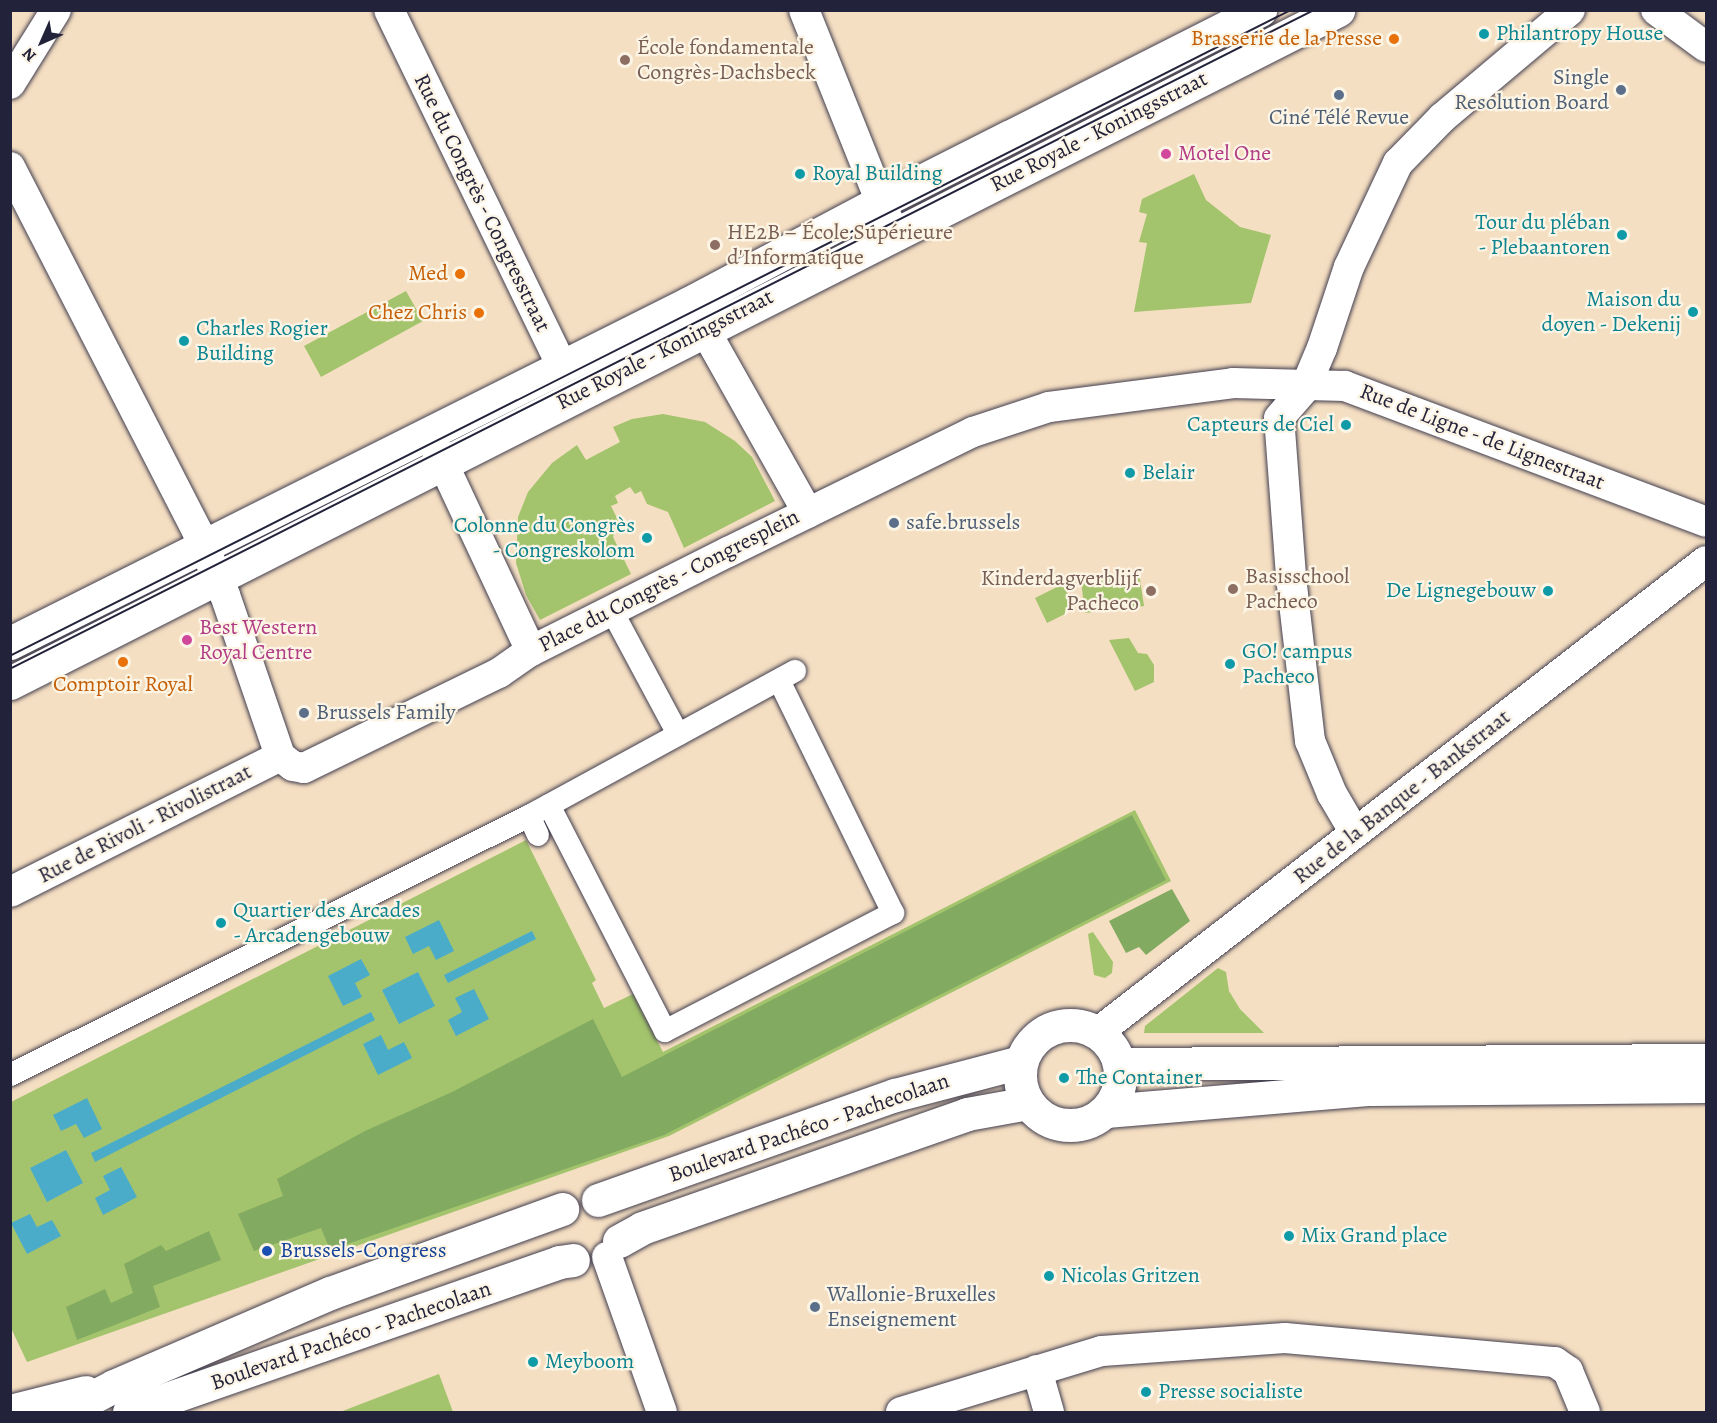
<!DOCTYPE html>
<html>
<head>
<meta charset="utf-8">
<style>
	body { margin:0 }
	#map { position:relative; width:1717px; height:1423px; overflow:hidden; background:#f5dfc2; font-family:Alegreya,serif }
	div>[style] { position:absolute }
	.green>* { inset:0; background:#a3c46c }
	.forest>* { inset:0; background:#82aa60 }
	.water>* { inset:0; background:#4bacca }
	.roads { filter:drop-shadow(0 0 2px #423e4f) drop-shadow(0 0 2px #423e4f) }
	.pedestrian>* { height:22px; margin:-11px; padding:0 11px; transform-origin:11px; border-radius:11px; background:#fff }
	.minor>* { height:30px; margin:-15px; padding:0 15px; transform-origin:15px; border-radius:15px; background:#fff }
	.tertiary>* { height:33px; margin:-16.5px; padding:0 16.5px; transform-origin:16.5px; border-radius:16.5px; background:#fff }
	.tertiary>.ring { margin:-16.5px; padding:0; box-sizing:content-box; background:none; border:33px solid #fff; border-radius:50% }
	.tram>* { height:1.5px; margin:-0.75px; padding:0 0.75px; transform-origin:0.75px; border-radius:0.75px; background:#22223b }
	.dots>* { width:16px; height:16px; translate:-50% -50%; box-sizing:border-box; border:3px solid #fcf5e5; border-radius:50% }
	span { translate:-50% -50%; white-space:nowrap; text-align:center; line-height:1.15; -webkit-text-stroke:4.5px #fcf5e5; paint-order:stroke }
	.culture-label { font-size:22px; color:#0d838f }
	.left { translate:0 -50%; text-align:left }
	.right { translate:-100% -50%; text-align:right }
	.food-label { font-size:22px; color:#c56008 }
	.education-label { font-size:22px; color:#785e54 }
	.service-label { font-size:22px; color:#4e5e75 }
	.street-label { font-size:22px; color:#22223b }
	.hotel-label { font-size:22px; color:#b23c85 }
	.transit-label { font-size:22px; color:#164399 }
	.frame { position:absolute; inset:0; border:12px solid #22223b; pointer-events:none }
	.north { position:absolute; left:12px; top:12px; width:60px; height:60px; -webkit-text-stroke:4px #fcf5e5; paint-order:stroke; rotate:225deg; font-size:16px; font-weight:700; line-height:24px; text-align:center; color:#22223b }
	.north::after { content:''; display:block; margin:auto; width:21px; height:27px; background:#22223b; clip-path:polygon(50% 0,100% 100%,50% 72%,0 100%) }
</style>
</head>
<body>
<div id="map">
	<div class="green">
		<i style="clip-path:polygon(1194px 174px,1206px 200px,1240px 227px,1271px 235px,1251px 303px,1134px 312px,1147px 243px,1139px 242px,1147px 214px,1139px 212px,1142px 199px)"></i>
		<i style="clip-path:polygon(406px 291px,423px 321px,321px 377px,304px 346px)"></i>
		<i style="clip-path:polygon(663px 414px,705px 422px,735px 441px,752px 457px,775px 501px,684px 548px,668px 512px,647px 504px,641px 491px,635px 494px,630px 487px,615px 496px,618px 503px,611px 506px,618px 520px,613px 537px,631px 574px,540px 620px,526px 595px,516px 563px,518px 517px,528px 492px,552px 463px,577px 445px,586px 460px,620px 442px,613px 427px,632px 419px)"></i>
		<i style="clip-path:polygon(1139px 573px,1144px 606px,1085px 613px,1081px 581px)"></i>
		<i style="clip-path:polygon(1063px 584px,1075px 609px,1047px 623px,1035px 598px)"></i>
		<i style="clip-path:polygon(1129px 638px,1138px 653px,1147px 654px,1154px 665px,1154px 682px,1135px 691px,1109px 640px)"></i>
		<i style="clip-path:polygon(1135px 810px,1171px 881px,669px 1136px,27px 1362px,11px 1328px,11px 1102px,526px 840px,596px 980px,592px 983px,604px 1008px,633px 994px,663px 1052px)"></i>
		<i style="clip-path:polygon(1093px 932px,1113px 962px,1112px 973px,1105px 978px,1094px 975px,1088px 934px)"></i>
		<i style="clip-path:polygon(1218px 968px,1226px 972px,1229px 991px,1240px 1009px,1264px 1033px,1144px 1033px,1145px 1026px)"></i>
		<i style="clip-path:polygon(439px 1374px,453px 1412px,340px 1412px)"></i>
	</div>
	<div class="forest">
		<i style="clip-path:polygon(1132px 815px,1166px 880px,664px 1135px,330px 1250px,321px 1228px,254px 1251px,238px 1214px,283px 1196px,277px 1179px,365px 1131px,452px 1092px,593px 1019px,622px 1077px)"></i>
		<i style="clip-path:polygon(1172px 889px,1190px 921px,1146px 955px,1139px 947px,1126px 953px,1109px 921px)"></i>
		<i style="clip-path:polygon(209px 1231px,221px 1260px,153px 1286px,160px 1307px,77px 1340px,66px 1307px,105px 1289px,111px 1303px,133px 1293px,124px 1264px,161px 1245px,166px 1251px)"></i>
	</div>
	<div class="water">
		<i style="clip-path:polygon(439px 920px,454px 951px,436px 960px,429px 946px,413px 954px,405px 937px)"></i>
		<i style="clip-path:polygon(532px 931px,536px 939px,448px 983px,444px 975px)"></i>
		<i style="clip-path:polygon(361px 959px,370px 975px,355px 983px,362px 997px,343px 1006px,328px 976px)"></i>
		<i style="clip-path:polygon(418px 972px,435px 1006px,399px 1024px,382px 990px)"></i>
		<i style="clip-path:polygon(474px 989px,489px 1019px,456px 1036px,448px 1020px,462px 1012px,455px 998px)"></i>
		<i style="clip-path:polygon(371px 1012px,375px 1020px,95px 1162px,91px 1153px)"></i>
		<i style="clip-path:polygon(381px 1035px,388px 1050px,404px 1042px,412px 1058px,378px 1075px,363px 1044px)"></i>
		<i style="clip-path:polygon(87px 1098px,102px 1129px,84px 1138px,76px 1124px,61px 1131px,53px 1115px)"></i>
		<i style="clip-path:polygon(66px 1150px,83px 1183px,47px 1202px,30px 1168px)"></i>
		<i style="clip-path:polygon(121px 1167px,137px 1197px,103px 1215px,95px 1198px,110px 1190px,103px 1176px)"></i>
		<i style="clip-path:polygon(30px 1214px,37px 1227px,52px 1220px,61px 1236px,27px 1254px,11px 1223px)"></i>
	</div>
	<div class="roads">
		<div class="pedestrian">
			<i style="left:612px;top:611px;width:140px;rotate:61.8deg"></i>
			<i style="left:549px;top:805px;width:254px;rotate:62.8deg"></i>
			<i style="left:665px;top:1031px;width:257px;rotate:-27.4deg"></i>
			<i style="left:893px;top:913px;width:259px;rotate:-116.1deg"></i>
			<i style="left:538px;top:835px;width:21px;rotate:-115deg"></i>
			<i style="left:529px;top:816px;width:303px;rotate:-28.6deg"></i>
			<i style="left:10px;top:1075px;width:580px;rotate:-26.52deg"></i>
		</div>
		<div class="minor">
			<i style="left:389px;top:10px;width:397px;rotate:64.1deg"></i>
			<i style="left:804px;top:10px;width:242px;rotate:68.2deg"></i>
			<i style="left:1656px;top:10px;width:62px;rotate:36.5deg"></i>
			<i style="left:10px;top:84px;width:87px;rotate:-58.1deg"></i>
			<i style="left:10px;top:167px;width:409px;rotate:62.8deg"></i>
			<i style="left:197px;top:531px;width:70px;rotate:66.4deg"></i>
			<i style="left:225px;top:595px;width:170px;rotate:71.1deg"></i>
			<i style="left:280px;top:756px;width:16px;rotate:38deg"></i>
			<i style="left:293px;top:766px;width:11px;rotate:10deg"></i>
			<i style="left:304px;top:768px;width:217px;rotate:-26deg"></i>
			<i style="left:499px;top:673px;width:39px;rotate:-35deg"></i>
			<i style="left:531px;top:651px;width:220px;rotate:-26.7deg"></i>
			<i style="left:728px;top:552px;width:273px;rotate:-26.1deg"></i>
			<i style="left:973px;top:432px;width:80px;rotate:-18.2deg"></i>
			<i style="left:1049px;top:407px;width:186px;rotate:-7.4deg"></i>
			<i style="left:1233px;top:383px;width:112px;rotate:1.5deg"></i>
			<i style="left:1345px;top:386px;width:386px;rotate:20.6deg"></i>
			<i style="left:693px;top:309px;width:234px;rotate:60.6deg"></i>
			<i style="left:433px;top:442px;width:231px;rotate:64.9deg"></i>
			<i style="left:1355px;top:833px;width:45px;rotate:-120.5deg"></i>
			<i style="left:1332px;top:794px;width:57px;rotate:-112.5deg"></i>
			<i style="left:1310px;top:741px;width:166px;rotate:-96.6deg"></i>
			<i style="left:1291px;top:576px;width:158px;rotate:-94.3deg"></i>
			<i style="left:1279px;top:418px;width:40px;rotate:-49deg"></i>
			<i style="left:1305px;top:388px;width:43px;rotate:-67deg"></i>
			<i style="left:1322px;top:348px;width:85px;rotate:-71.6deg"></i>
			<i style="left:1349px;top:267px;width:115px;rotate:-64.8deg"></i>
			<i style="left:1398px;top:163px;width:64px;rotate:-45.6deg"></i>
			<i style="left:1443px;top:117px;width:166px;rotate:-40.1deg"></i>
			<i style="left:10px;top:892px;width:302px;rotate:-26.7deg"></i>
			<i style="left:1097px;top:1033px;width:770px;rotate:-37.78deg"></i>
			<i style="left:607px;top:1257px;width:164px;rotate:70.5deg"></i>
			<i style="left:1037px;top:1370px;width:44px;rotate:74.1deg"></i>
			<i style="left:901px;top:1412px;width:210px;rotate:-16.9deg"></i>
			<i style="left:1102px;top:1351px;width:183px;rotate:-4.1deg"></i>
			<i style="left:1285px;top:1338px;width:271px;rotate:5.1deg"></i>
			<i style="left:1555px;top:1362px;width:16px;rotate:35deg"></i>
			<i style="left:1568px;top:1371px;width:44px;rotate:67.5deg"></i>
		</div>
		<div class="tertiary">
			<i style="left:10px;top:643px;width:759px;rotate:-26.6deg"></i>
			<i style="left:689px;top:303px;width:216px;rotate:-27.9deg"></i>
			<i style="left:880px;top:202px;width:426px;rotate:-26.8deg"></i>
			<i style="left:10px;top:683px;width:1489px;rotate:-26.87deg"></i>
			<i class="ring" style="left:1020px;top:1025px;width:67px;height:67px"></i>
			<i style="left:1119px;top:1064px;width:587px;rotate:-0.39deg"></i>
			<i style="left:1106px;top:1111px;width:265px;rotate:-4.8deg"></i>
			<i style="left:1370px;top:1089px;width:336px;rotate:-0.5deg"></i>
			<i style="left:598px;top:1200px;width:315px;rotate:-19.5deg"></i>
			<i style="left:895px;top:1095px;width:130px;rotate:-14.7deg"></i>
			<i style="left:619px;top:1241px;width:26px;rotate:-29deg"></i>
			<i style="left:642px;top:1228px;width:344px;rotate:-19.3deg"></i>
			<i style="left:967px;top:1114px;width:62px;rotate:-10.2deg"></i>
			<i style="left:10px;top:1411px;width:78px;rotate:-14deg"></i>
			<i style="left:64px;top:1412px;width:56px;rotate:-27.5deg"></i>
			<i style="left:114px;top:1386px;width:235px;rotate:-23.3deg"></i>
			<i style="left:330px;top:1293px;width:247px;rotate:-19.9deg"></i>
			<i style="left:129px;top:1412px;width:455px;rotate:-19.2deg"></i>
			<i style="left:559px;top:1262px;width:14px;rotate:-8deg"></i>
		</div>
	</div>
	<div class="tram">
		<i style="left:10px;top:656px;width:1435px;rotate:-26.76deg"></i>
		<i style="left:10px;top:669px;width:1461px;rotate:-26.81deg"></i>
	</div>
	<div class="dots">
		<i style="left:1484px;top:34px;background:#0f9aa8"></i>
		<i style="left:1394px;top:39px;background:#e8710a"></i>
		<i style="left:625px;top:60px;background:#8d6e63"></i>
		<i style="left:1621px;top:90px;background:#5c6f8a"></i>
		<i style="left:1339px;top:95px;background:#5c6f8a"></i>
		<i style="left:1166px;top:154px;background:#d1479c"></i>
		<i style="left:800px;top:174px;background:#0f9aa8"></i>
		<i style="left:1622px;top:235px;background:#0f9aa8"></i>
		<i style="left:715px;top:245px;background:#8d6e63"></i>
		<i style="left:460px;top:274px;background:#e8710a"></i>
		<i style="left:1693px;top:312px;background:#0f9aa8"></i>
		<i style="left:479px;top:313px;background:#e8710a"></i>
		<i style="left:184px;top:341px;background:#0f9aa8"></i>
		<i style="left:1346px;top:425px;background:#0f9aa8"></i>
		<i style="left:1130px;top:473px;background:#0f9aa8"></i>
		<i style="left:894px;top:523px;background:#5c6f8a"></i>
		<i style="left:647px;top:538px;background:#0f9aa8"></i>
		<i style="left:1233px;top:589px;background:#8d6e63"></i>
		<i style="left:1151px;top:591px;background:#8d6e63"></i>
		<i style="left:1548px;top:591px;background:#0f9aa8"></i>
		<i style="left:187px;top:640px;background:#d1479c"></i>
		<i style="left:123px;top:662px;background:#e8710a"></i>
		<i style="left:1230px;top:664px;background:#0f9aa8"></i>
		<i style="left:304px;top:713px;background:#5c6f8a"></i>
		<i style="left:221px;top:923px;background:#0f9aa8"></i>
		<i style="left:1064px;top:1078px;background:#0f9aa8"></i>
		<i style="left:1289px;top:1236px;background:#0f9aa8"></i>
		<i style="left:267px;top:1251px;background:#1a4fb4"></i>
		<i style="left:1049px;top:1276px;background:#0f9aa8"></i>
		<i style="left:815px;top:1307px;background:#5c6f8a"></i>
		<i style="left:533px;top:1362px;background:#0f9aa8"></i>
		<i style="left:1146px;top:1392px;background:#0f9aa8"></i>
	</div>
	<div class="culture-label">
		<span class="left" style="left:1496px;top:34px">Philantropy House</span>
		<span class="left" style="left:812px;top:174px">Royal Building</span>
		<span class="right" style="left:1610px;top:235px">Tour du pléban<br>- Plebaantoren</span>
		<span class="right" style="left:1681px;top:312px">Maison du<br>doyen - Dekenij</span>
		<span class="left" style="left:196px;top:341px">Charles Rogier<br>Building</span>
		<span class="right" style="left:1334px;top:425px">Capteurs de Ciel</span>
		<span class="left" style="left:1142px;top:473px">Belair</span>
		<span class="right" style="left:635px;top:538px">Colonne du Congrès<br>- Congreskolom</span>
		<span class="right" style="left:1536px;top:591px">De Lignegebouw</span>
		<span class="left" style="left:1242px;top:664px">GO! campus<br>Pacheco</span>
		<span class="left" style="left:233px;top:923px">Quartier des Arcades<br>- Arcadengebouw</span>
		<span class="left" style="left:1076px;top:1078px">The Container</span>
		<span class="left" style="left:1301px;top:1236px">Mix Grand place</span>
		<span class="left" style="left:1061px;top:1276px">Nicolas Gritzen</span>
		<span class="left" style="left:545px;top:1362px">Meyboom</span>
		<span class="left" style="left:1158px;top:1392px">Presse socialiste</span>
	</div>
	<div class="food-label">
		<span class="right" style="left:1382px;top:39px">Brasserie de la Presse</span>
		<span class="right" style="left:448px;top:274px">Med</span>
		<span class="right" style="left:467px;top:313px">Chez Chris</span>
		<span style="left:123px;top:685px">Comptoir Royal</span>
	</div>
	<div class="education-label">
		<span class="left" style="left:637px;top:60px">École fondamentale<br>Congrès-Dachsbeck</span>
		<span class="left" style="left:727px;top:245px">HE2B – École Supérieure<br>d'Informatique</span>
		<span class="left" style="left:1245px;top:589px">Basisschool<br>Pacheco</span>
		<span class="right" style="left:1139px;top:591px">Kinderdagverblijf<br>Pacheco</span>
	</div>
	<div class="service-label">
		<span class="right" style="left:1609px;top:90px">Single<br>Resolution Board</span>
		<span style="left:1339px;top:118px">Ciné Télé Revue</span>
		<span class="left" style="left:906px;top:523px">safe.brussels</span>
		<span class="left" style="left:316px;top:713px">Brussels Family</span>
		<span class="left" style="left:827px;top:1307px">Wallonie-Bruxelles<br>Enseignement</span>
	</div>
	<div class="street-label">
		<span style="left:1099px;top:132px;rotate:-27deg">Rue Royale - Koningsstraat</span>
		<span style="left:482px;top:203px;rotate:64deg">Rue du Congrès - Congresstraat</span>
		<span style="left:665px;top:350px;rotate:-27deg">Rue Royale - Koningsstraat</span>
		<span style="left:1482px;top:437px;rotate:21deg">Rue de Ligne - de Lignestraat</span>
		<span style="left:669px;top:581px;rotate:-27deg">Place du Congrès - Congresplein</span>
		<span style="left:1402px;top:797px;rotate:-38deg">Rue de la Banque - Bankstraat</span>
		<span style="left:145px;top:824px;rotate:-27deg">Rue de Rivoli - Rivolistraat</span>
		<span style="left:809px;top:1128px;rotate:-19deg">Boulevard Pachéco - Pachecolaan</span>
		<span style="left:351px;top:1336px;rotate:-19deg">Boulevard Pachéco - Pachecolaan</span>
	</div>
	<div class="hotel-label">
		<span class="left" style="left:1178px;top:154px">Motel One</span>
		<span class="left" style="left:199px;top:640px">Best Western<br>Royal Centre</span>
	</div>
	<div class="transit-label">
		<span class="left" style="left:280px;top:1251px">Brussels-Congress</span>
	</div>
	<div class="frame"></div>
	<div class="north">N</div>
</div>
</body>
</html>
